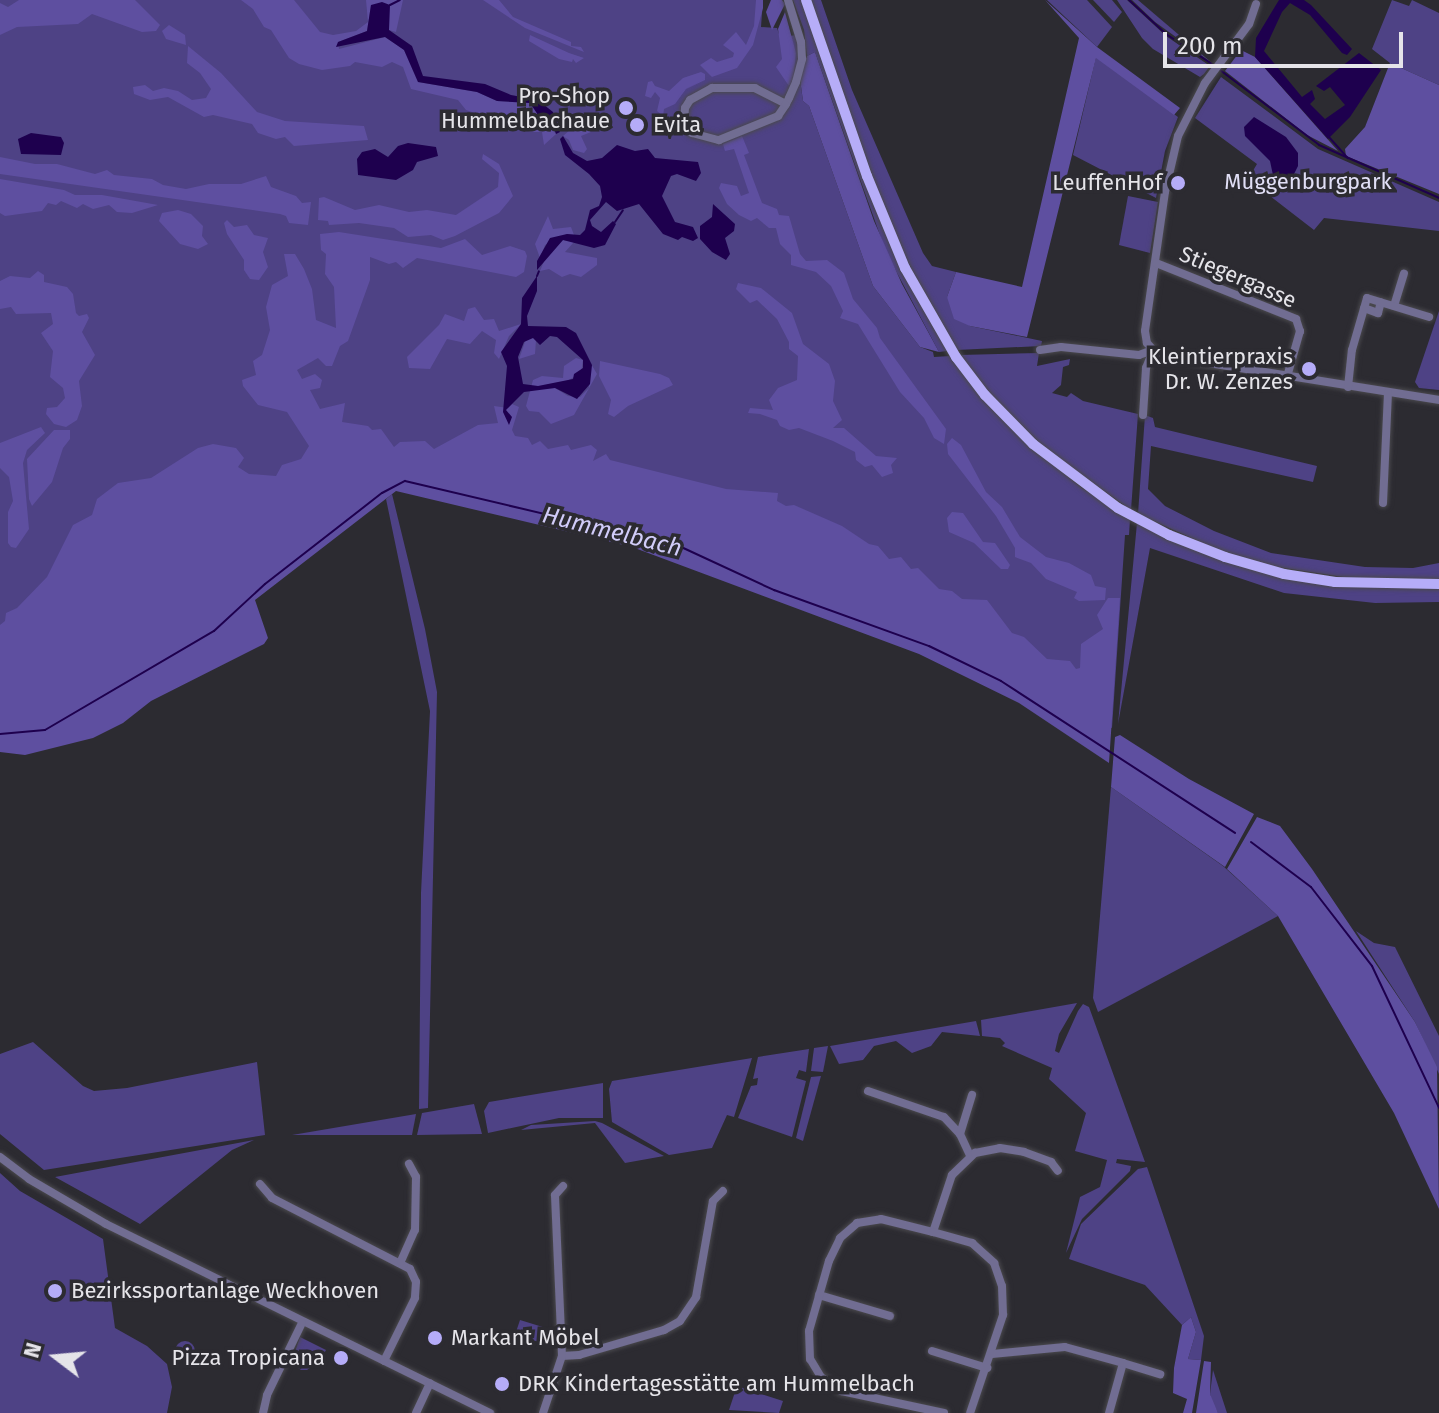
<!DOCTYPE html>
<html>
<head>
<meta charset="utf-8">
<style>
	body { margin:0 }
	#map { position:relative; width:1439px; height:1413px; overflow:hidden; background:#2c2b31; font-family:"Fira Sans",sans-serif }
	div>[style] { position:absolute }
	.green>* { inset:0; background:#4e4285 }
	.round { border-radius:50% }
	.forest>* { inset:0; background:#5e4fa0 }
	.water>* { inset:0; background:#1e004e }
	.stream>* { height:2px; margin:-1px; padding:0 1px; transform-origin:1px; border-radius:1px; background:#1e004e }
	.roads { filter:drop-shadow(0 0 2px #4a494e) drop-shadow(0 0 2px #4a494e) }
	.minor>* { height:8px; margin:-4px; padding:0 4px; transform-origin:4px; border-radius:4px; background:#716d92 }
	.major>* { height:10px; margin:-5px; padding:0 5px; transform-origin:5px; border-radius:5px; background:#b6adf8 }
	.dots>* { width:22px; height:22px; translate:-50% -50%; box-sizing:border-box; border:4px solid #2c2b31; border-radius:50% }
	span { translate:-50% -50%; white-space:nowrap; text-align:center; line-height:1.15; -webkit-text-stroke:7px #2c2b31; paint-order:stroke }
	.poi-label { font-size:22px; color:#e5e4e9 }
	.right { translate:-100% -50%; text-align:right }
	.left { translate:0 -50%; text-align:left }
	.park-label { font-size:22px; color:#e1dff6 }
	.street-label { font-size:22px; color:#e5e4e9 }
	.water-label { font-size:24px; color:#d1ccf9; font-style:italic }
	.north { position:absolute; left:16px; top:1317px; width:80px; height:80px; -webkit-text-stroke:6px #2c2b31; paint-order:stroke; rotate:286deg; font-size:22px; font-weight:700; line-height:32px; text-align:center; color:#e5e4e9 }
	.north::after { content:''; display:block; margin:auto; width:28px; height:36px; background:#e5e4e9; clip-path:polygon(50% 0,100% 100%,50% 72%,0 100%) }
	.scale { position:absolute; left:1163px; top:32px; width:240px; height:36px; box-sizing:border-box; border:4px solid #e5e4e9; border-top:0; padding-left:10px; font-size:24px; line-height:28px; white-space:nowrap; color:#e5e4e9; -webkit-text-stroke:6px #2c2b31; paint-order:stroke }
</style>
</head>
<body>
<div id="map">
	<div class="green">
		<i style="clip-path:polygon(0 0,763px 0,761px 27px,777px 28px,780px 37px,797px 35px,799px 59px,806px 61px,800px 80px,803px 101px,809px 106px,873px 286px,920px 347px,933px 352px,934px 357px,950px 356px,1035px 451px,1082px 488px,1130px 519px,1129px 535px,1125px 535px,1112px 728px,446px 463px,0 676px)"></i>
		<i style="clip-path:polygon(793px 0,801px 0,895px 255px,947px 351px,939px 352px,886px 252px,815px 52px,807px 56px,804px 30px)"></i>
		<i style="clip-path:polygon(811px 0,821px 0,852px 90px,923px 253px,932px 266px,956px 272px,947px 297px,970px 326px,1042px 341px,1041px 346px,957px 350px,908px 265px,877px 189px)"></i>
		<i style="clip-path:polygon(1047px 0,1087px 0,1112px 27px,1097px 47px)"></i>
		<i style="clip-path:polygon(1093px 0,1112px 0,1122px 12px,1114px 22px)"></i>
		<i style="clip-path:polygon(1117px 0,1127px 0,1166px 36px,1210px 66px,1204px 74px,1200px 77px,1153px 49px,1142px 38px)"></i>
		<i style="clip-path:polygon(1132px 0,1138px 0,1212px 63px,1155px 22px)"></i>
		<i style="clip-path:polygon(1392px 0,1409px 6px,1412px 0,1439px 13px,1439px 85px,1390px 63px,1372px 49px)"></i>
		<i style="clip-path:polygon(1096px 57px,1178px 117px,1165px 151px,1156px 198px,1073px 155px)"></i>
		<i style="clip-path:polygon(1221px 77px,1318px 149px,1439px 202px,1439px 231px,1324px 218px,1314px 230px,1248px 179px,1257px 164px,1195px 118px)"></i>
		<i style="clip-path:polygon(1128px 196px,1158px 202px,1150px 253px,1119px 245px)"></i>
		<i style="clip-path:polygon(1439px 311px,1439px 390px,1419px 388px,1415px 382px)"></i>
		<i style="clip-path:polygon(1039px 353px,1037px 366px,1070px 359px,1069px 365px,1063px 367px,1061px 385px,1052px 393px,1067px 397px,1071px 393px,1083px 401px,1138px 414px,1131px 510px,1044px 448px,989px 393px,960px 355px)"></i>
		<i style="clip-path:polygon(1145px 415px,1153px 418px,1155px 427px,1317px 466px,1313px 482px,1151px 446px,1148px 489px,1165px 506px,1214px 531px,1271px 553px,1365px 567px,1413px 568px,1439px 563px,1439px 580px,1370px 581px,1271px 566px,1232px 556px,1138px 514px)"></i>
		<i style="clip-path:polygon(392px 494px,425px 629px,437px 692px,428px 1108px,419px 1109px,421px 893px,430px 711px,386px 499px)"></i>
		<i style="clip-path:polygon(1137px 523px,1327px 585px,1439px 588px,1439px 602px,1375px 603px,1284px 593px,1150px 548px,1118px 724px)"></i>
		<i style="clip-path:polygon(1111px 787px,1223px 866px,1278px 916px,1098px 1012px,1093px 998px)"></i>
		<i style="clip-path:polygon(1356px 931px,1374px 943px,1395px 947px,1439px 1036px,1439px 1074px,1415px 1022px)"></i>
		<i style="clip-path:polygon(1077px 1003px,1059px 1034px,1055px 1051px,1059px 1053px,1078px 1011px,1083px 1004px,1089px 1007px,1145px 1162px,1117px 1159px,1116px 1163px,1131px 1166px,1130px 1171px,1082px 1219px,1066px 1253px,1080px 1197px,1100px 1187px,1107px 1160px,1075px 1151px,1086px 1113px,1049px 1079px,1052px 1068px,1002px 1046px,1005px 1043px,1000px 1038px,982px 1036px,981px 1020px)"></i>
		<i style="clip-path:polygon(976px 1021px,980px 1036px,942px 1032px,931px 1046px,912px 1053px,896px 1041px,874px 1046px,863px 1060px,839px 1064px,830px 1046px)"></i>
		<i style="clip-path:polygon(33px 1042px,83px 1086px,94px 1091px,127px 1088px,257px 1062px,265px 1135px,44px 1170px,0 1134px,0 1054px)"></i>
		<i style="clip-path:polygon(828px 1046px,823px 1072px,811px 1071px,814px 1048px)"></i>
		<i style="clip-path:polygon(809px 1049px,806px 1072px,799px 1070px,796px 1078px,806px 1081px,792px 1137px,738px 1118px,751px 1086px,757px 1085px,758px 1078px,753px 1079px,758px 1057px)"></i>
		<i style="clip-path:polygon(752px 1058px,734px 1117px,727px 1115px,712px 1148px,669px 1155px,612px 1122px,609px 1089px,612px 1081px)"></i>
		<i style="clip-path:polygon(821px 1076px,803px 1141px,796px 1138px,811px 1077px)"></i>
		<i style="clip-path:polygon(603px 1083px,603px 1118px,559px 1118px,488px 1133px,484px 1111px,489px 1102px)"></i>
		<i style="clip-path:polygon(474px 1104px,482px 1134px,417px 1135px,422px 1113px)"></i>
		<i style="clip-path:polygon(416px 1114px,412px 1135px,292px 1135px)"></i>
		<i style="clip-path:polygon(595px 1121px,602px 1123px,664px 1156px,625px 1163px,595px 1123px,521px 1130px,531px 1125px)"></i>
		<i style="clip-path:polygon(254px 1140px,232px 1150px,140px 1224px,55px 1177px)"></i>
		<i style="clip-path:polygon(1147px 1167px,1204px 1336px,1201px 1360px,1188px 1359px,1196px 1332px,1191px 1317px,1182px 1325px,1145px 1285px,1069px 1259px,1081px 1224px,1138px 1169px)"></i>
		<i style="clip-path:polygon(0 1173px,20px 1191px,103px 1239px,115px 1328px,147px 1346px,167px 1364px,172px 1387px,167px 1413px,0 1413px)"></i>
		<i style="clip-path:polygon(520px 1320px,546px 1328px,546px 1344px,515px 1335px)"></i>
		<i style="clip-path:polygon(300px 1337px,326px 1350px,319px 1362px,307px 1370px,301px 1370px,291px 1363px)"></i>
		<i class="round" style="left:175px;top:1341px;width:20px;height:20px"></i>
		<i style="clip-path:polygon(1213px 1370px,1227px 1413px,1218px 1413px,1212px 1402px,1210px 1394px)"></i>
		<i style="clip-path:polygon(737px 1386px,783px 1401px,779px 1413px,729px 1410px)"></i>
	</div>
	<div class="forest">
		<i style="clip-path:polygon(19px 0,135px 0,160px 25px,156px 31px,142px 32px,92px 14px,78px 24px,17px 27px,0 35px,0 3px,8px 7px)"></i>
		<i style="clip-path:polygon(241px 0,294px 0,320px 32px,333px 35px,356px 31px,368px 22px,366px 0,403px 0,396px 32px,389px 30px,371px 5px,367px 31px,338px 42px,339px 49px,385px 37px,404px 50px,418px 82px,477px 92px,497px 101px,530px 103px,556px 134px,544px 145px,542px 132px,531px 132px,489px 118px,466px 110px,458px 100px,411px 89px,403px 67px,392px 62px,382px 67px,355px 62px,350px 66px,322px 70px,299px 64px,289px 58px,271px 30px,264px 27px,253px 9px)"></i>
		<i style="clip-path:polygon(483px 0,499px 0,513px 17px,571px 42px,571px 46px,581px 47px,584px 52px,525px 28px)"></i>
		<i style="clip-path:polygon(756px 0,763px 0,763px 8px,753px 45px,737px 68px,712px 77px,700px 65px,711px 58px,717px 62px,733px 57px,734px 53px,723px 45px,736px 32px,746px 45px,754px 26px)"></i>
		<i style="clip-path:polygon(771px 0,782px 0,785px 4px,772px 30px,766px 12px)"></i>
		<i style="clip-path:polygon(1045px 0,1097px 47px,1180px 108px,1174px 115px,1096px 58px,1027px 337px,970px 326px,954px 319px,947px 297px,956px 272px,1022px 287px,1079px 38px)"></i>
		<i style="clip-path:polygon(785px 12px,796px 53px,793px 81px,789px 86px,776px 67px,782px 59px,778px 29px)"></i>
		<i style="clip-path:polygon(169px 25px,185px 35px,186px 45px,166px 39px,162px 31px)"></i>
		<i style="clip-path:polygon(530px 35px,569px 53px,584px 58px,576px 63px,573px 59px,572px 62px,559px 59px,529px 41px)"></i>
		<i style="clip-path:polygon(188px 46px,221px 73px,257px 112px,285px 121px,364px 126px,368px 140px,294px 146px,285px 137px,276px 139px,258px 133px,252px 124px,213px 115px,204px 117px,168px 97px,150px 100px,134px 94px,133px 87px,145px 85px,153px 91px,164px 88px,178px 91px,192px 100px,206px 98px,211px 89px,200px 73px,187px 63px)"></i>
		<i style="clip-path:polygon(1241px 50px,1255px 57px,1338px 151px,1307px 135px,1225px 71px)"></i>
		<i style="clip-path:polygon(815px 52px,874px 221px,902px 284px,939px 352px,920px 347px,873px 286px,809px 106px,803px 101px,800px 79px,807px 56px)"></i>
		<i style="clip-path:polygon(1390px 63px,1439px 85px,1439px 194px,1346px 156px,1345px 149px,1365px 127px)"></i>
		<i style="clip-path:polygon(701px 72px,705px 74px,705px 80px,686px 89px,675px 104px,664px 109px,663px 116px,657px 111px,660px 98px,655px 92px,651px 98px,645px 96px,648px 82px,652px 81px,655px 86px,669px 91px,683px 78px)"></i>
		<i style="clip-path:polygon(579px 122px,591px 132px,581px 136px,587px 149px,584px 153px,573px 150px,569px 140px,563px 136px)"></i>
		<i style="clip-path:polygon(742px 136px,749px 153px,744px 155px,762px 203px,777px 209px,779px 215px,789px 216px,800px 254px,806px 261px,827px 260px,844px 273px,853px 299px,877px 328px,880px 338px,946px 429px,944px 444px,934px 438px,924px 418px,900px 392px,858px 324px,840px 318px,843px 311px,831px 286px,816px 272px,791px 265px,791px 255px,780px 244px,776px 228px,769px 228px,757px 218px,751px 221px,739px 215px,727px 204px,719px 188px,721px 183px,737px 186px,741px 196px,749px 193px,734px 149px,725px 151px,723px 144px)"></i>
		<i style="clip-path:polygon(483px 154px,499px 164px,513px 196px,499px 213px,455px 236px,443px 240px,431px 235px,408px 237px,394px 228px,359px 223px,329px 225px,328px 221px,318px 220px,319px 198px,324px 197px,355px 210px,379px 205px,409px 212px,427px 210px,456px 215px,498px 187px,499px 173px,482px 159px)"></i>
		<i style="clip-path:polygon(0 157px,35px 164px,57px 164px,95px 174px,107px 170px,114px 175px,152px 179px,163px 185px,186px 189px,209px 184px,241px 184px,266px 176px,271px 187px,296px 196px,302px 203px,311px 202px,308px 225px,289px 223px,286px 216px,280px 214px,0 174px)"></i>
		<i style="clip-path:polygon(0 179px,64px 190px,75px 195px,102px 195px,158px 205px,132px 213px,117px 212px,109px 205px,93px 209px,83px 204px,77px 208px,61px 201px,56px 205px,48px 203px,42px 211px,5px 216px,0 213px)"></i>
		<i style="clip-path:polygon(178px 210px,191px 214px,203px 226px,202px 236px,208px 244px,198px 249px,180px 244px,159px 221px,162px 213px)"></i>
		<i style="clip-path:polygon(548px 216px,553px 229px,571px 227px,574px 235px,567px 234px,545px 245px,540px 258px,535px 244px)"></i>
		<i style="clip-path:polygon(227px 220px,234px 227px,247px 225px,254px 235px,268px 238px,263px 252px,268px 267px,259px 280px,250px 279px,244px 270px,244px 260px,227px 234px,224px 223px)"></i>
		<i style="clip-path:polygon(339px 232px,441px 248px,465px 239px,482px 255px,510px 246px,525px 251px,527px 256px,524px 272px,516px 277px,417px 258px,403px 268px,396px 262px,389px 264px,370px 257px,370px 280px,348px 341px,340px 346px,332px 366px,326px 366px,318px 358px,297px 370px,302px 379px,315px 374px,322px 380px,320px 388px,310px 390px,320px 409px,345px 403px,342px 422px,368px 426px,372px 430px,381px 429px,394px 447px,400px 442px,425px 441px,434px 449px,478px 425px,498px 423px,494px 406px,508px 408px,512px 404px,519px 407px,512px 430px,515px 436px,528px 438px,532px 445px,540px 441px,548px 449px,568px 445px,571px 450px,591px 445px,597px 450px,593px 461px,606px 454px,610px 460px,726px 489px,778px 493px,777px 501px,786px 506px,794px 505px,842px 526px,869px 544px,878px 546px,889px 559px,901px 557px,911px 569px,918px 568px,939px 589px,952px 591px,962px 599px,987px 600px,1012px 633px,1024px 637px,1047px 659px,1070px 661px,1076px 669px,1080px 668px,1081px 644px,1103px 629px,1097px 615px,1108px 598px,1120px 598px,1109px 763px,1019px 703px,919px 654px,632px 547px,396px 491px,255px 600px,268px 638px,264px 644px,151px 701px,123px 723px,93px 738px,25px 755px,0 752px,0 625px,5px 621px,6px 613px,17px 608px,47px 577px,73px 525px,92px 515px,97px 499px,118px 483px,151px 478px,198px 448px,213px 444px,236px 448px,244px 458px,238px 467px,249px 474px,276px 476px,282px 465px,301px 459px,309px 446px,287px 412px,258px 405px,243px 386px,242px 380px,256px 375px,253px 361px,262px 355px,270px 330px,266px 307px,272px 285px,288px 276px,284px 254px,295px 254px,304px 269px,312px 289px,316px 320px,336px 328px,334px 287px,325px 274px,326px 254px,321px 250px,320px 234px)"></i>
		<i style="clip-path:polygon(563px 240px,574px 242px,565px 252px,597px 258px,597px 265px,581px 277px,570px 274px,562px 277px,549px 269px,540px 271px,547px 254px)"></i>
		<i style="clip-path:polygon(38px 271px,44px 275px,44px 282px,67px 287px,73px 294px,76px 313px,79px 316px,87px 314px,89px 318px,82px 332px,95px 355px,79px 381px,82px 406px,77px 420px,66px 427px,54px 424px,46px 414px,47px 408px,57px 407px,65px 398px,63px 388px,50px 377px,53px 351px,41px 333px,53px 324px,51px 313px,16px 314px,11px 307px,0 309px,0 281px,10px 276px,30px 278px)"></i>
		<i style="clip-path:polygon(738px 283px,761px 288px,792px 313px,803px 344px,829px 364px,835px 381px,833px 401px,842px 420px,833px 428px,844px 428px,876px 456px,897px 458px,891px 465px,893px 473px,882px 477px,872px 465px,865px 467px,856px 460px,855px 452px,833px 441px,799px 428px,789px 430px,780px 426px,777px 420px,760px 414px,748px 413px,750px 408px,773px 410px,769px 400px,778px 388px,797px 380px,798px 356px,789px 349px,789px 342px,777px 319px,757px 300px,750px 303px,736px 289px)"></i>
		<i style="clip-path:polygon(475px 307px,484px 320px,494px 319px,499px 331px,521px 324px,509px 336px,499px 359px,494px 353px,496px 340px,482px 331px,470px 344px,447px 339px,430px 369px,409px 368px,407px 357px,439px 325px,445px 314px,464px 321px,468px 309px)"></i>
		<i style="clip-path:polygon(533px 338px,536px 340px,535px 354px,519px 359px,526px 339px)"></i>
		<i style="clip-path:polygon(576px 358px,583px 360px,581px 373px,555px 388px,568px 396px,580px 397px,589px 388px,590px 362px,597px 374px,574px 415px,551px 424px,539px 412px,529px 411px,526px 406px,533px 380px,542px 376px,563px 378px,564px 366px)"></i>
		<i style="clip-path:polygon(600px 361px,660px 374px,669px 378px,673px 385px,628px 406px,614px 417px,608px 414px,611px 400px,599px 376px)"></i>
		<i style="clip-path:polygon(41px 427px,45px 433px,27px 450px,23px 463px,29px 529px,16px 548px,11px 547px,8px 543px,8px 512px,13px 501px,9px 477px,0 468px,0 443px)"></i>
		<i style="clip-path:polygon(54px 430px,70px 430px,70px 439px,63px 448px,52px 482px,32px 506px,29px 499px,27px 459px)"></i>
		<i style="clip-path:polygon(952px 438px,961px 445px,986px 492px,1002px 507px,1020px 537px,1046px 557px,1069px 563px,1091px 575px,1095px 586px,1106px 588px,1105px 600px,1079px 601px,1074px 598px,1077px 592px,1046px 579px,1031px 563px,1015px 557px,1015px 548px,996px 516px,948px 454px,947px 444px)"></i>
		<i style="clip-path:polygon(952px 512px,963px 513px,983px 542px,995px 543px,1010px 565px,1008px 569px,1001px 569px,974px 543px,949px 532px,947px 518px)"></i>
		<i style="clip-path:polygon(1120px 735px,1189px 779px,1254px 814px,1225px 867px,1111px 787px,1115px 737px)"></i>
		<i style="clip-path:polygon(1257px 817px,1280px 826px,1312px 869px,1415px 1022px,1437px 1067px,1439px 1209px,1394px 1113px,1278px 916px,1227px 869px)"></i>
		<i style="clip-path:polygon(1191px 1317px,1196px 1332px,1188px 1359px,1201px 1360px,1192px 1413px,1183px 1413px,1187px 1399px,1173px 1393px,1174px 1368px,1182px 1325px)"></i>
		<i style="clip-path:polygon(1204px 1361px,1211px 1362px,1210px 1394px,1218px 1413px,1196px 1413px)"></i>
	</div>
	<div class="water">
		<i style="clip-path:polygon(1279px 0,1304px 0,1311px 5px,1352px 49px,1347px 55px,1342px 53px,1310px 15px,1290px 3px,1282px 12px,1264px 51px,1302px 97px,1312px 90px,1315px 99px,1310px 104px,1325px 119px,1345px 105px,1330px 87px,1324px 91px,1316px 86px,1359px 53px,1381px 70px,1350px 117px,1328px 139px,1255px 57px,1256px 38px)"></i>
		<i style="clip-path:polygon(382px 2px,390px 5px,389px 30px,412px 46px,423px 76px,485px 84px,511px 95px,538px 100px,553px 112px,560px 132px,556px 134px,554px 128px,546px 127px,530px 103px,497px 101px,477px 92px,418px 82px,404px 50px,385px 37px,336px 47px,338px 42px,367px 31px,371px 5px)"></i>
		<i style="clip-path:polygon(1254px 117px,1286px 137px,1298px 153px,1298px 166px,1290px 182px,1278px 184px,1274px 180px,1270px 161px,1245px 136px,1244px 127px)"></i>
		<i style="clip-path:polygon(31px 133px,61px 137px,64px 143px,61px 155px,21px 154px,18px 139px)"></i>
		<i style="clip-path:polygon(563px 136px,573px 153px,587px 161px,602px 158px,617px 145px,635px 151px,648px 149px,655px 158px,698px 162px,701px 173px,696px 181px,677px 174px,671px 176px,662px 196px,675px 222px,693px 227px,698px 238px,693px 241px,682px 237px,678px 240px,663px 234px,639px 204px,617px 211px,606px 202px,590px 220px,592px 226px,601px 232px,613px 221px,616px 224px,605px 245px,594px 248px,563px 240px,537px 270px,537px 261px,550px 238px,567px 234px,580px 235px,585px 230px,590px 210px,599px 206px,602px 197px,600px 186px,589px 174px,565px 155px,560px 139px)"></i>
		<i style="clip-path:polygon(408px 143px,436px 147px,438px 156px,417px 162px,413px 170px,396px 180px,358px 175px,357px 159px,362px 152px,375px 149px,388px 157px,398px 146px)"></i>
		<i style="clip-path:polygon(713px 204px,735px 224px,734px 231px,725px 238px,730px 254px,726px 260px,712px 252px,700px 239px,700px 226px,712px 217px)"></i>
		<i style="clip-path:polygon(evenodd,537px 276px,537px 291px,527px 316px,528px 326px,566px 327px,576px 333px,592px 365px,590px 384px,577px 399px,555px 388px,524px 392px,506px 410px,512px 417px,509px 425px,503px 412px,507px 366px,501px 352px,521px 324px,522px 298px,537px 276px,550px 336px,557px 337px,583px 360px,583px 368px,574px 374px,573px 379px,538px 386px,523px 384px,518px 357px,524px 342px,533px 338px,540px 345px,550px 336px)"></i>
	</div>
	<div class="stream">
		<i style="left:1129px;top:0;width:50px;rotate:42.6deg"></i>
		<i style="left:1166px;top:34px;width:59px;rotate:33.1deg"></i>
		<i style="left:390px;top:5px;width:11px;rotate:-27deg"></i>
		<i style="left:1220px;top:70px;width:124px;rotate:37.1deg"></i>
		<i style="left:1319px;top:145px;width:131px;rotate:23.8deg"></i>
		<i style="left:1328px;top:136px;width:30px;rotate:48deg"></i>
		<i style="left:615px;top:222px;width:14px;rotate:-56deg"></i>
		<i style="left:537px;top:276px;width:5px;rotate:-68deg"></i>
		<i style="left:0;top:734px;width:45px;rotate:-5.1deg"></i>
		<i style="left:45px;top:730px;width:196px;rotate:-30.4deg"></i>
		<i style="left:214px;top:631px;width:69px;rotate:-42.7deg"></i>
		<i style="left:265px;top:584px;width:148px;rotate:-37.9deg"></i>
		<i style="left:382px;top:493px;width:26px;rotate:-28deg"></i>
		<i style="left:405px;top:481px;width:282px;rotate:13.3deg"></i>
		<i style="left:679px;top:546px;width:105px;rotate:24.9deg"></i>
		<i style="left:774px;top:590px;width:165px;rotate:19.9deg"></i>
		<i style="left:929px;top:646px;width:80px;rotate:25.9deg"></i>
		<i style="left:1001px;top:681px;width:279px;rotate:33deg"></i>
		<i style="left:1251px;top:842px;width:75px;rotate:36.9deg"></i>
		<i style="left:1311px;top:887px;width:100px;rotate:52.3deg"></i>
		<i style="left:1372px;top:966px;width:157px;rotate:64.7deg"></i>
	</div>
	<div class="roads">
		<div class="minor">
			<i style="left:1256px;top:4px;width:21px;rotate:109deg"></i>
			<i style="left:1249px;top:24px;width:74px;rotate:126.7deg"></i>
			<i style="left:1205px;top:83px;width:59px;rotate:117deg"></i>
			<i style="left:1178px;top:136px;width:57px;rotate:103.1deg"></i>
			<i style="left:1165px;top:192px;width:140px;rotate:98.2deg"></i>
			<i style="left:1145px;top:331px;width:12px;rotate:81deg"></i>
			<i style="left:1147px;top:343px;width:12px;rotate:48deg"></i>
			<i style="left:1155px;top:352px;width:11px;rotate:22deg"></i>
			<i style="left:1165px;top:356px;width:278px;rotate:9.1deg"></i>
			<i style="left:786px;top:104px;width:35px;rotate:-153deg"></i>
			<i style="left:755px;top:88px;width:43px;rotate:180deg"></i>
			<i style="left:712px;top:88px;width:25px;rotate:151deg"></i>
			<i style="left:690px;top:100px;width:9px;rotate:122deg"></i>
			<i style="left:685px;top:108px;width:15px;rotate:94deg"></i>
			<i style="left:684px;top:123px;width:13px;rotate:51deg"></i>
			<i style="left:692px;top:133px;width:28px;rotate:15deg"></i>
			<i style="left:719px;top:140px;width:64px;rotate:-22.1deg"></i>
			<i style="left:778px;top:116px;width:14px;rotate:-56deg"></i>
			<i style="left:786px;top:104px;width:7px;rotate:-63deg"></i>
			<i style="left:789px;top:98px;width:17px;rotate:-66deg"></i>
			<i style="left:796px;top:82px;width:24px;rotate:-75deg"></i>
			<i style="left:802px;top:59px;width:17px;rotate:-93deg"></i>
			<i style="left:801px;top:42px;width:44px;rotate:-107.2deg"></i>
			<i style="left:1156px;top:263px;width:151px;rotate:21.8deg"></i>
			<i style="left:1296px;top:319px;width:13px;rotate:72deg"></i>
			<i style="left:1300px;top:331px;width:48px;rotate:105.8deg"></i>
			<i style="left:1394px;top:306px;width:34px;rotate:-73deg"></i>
			<i style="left:1364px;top:308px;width:15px;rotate:20deg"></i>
			<i style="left:1378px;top:313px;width:11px;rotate:-75deg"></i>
			<i style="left:1040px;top:350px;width:21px;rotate:-8deg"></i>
			<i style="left:1061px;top:347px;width:78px;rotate:5.9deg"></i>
			<i style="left:1139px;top:355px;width:15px;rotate:-20deg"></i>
			<i style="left:1348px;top:387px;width:37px;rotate:-84deg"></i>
			<i style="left:1352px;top:350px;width:54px;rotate:-73.9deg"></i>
			<i style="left:1367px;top:298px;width:65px;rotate:17deg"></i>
			<i style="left:1143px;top:415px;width:47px;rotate:-86.3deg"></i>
			<i style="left:1146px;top:368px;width:18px;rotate:-68deg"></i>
			<i style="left:1383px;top:503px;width:110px;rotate:-87.4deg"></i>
			<i style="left:868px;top:1091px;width:80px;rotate:18.9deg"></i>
			<i style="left:944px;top:1117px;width:23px;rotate:47deg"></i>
			<i style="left:960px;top:1134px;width:23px;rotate:65deg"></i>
			<i style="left:960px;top:1134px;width:41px;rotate:-72.9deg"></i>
			<i style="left:0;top:1157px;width:36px;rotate:37deg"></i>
			<i style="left:29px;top:1179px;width:89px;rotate:30.3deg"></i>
			<i style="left:106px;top:1224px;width:428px;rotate:26.2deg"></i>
			<i style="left:260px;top:1184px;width:18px;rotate:49deg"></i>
			<i style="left:272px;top:1198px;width:155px;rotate:27.2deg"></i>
			<i style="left:410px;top:1269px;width:14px;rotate:65deg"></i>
			<i style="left:416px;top:1282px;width:16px;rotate:94deg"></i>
			<i style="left:415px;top:1298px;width:70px;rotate:116.2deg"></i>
			<i style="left:933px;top:1232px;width:60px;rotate:-71.6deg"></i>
			<i style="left:952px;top:1175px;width:32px;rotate:-44deg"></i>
			<i style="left:975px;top:1153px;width:25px;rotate:-11deg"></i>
			<i style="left:1000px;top:1148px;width:24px;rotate:9deg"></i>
			<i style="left:1024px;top:1152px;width:29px;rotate:20deg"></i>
			<i style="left:1051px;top:1162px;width:11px;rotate:52deg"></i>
			<i style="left:401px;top:1261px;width:34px;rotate:-66deg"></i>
			<i style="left:415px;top:1230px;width:53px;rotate:-88.9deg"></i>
			<i style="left:416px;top:1177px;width:15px;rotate:-118deg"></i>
			<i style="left:819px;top:1295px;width:74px;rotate:16.5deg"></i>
			<i style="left:932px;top:1351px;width:58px;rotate:17.2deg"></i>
			<i style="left:992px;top:1354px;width:73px;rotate:-5.5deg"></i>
			<i style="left:1065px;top:1347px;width:60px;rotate:15.4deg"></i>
			<i style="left:1123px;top:1363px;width:52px;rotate:105.6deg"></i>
			<i style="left:562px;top:1356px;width:17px;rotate:-3deg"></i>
			<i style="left:579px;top:1355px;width:89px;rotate:-16.4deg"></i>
			<i style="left:664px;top:1330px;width:18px;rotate:-29deg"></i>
			<i style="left:680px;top:1321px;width:29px;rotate:-56deg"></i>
			<i style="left:696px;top:1297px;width:97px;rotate:-80deg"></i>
			<i style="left:713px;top:1201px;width:14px;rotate:-45deg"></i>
			<i style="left:1123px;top:1363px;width:39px;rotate:17deg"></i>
			<i style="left:263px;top:1413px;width:18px;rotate:-77deg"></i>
			<i style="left:267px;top:1395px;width:80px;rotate:-64.1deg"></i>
			<i style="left:416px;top:1413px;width:33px;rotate:-65deg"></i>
			<i style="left:543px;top:1413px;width:60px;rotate:-71.6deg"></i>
			<i style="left:562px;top:1356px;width:161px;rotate:-92.5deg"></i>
			<i style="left:555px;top:1195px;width:12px;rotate:-48deg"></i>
			<i style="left:944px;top:1413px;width:105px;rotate:-167.9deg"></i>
			<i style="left:841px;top:1391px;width:24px;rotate:-145deg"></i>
			<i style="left:821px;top:1377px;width:21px;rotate:-121deg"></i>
			<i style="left:810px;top:1359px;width:28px;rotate:-92deg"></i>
			<i style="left:809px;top:1331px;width:73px;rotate:-74.1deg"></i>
			<i style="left:829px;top:1261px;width:25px;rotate:-64deg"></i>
			<i style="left:840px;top:1238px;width:23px;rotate:-41deg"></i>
			<i style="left:857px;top:1223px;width:24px;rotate:-9deg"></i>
			<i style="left:881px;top:1219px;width:54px;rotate:14deg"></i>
			<i style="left:933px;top:1232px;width:41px;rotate:15.8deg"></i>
			<i style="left:972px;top:1243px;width:30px;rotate:42deg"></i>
			<i style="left:994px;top:1263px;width:24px;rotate:71deg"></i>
			<i style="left:1002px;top:1286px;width:29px;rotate:88deg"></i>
			<i style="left:1003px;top:1315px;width:103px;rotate:108.6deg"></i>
		</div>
		<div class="major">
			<i style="left:806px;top:0;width:186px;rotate:70.9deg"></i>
			<i style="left:867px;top:176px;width:100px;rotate:67.6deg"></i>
			<i style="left:905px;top:268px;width:103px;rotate:60.2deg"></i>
			<i style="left:956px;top:357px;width:48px;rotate:52.7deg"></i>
			<i style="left:985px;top:395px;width:69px;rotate:45.6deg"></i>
			<i style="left:1033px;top:444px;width:106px;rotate:37deg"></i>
			<i style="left:1118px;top:508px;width:58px;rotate:27.9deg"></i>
			<i style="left:1169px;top:535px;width:60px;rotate:21.4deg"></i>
			<i style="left:1225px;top:557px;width:61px;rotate:16.1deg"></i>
			<i style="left:1284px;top:574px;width:52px;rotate:8.9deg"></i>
			<i style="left:1335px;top:582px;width:104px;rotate:1.1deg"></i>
		</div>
	</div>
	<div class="dots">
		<i style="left:626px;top:108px;background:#b5acf8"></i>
		<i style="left:637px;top:125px;background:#b5acf8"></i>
		<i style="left:1178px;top:183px;background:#b5acf8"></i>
		<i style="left:1309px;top:369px;background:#b5acf8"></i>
		<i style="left:55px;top:1291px;background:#b5acf8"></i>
		<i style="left:435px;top:1338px;background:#b5acf8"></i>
		<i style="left:341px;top:1358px;background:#b5acf8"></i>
		<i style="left:502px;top:1384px;background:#b5acf8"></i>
	</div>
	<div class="poi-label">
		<span class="right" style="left:610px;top:108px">Pro-Shop<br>Hummelbachaue</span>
		<span class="left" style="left:653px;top:125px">Evita</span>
		<span class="right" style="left:1162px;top:183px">LeuffenHof</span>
		<span class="right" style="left:1293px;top:369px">Kleintierpraxis<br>Dr. W. Zenzes</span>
		<span class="left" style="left:71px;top:1291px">Bezirkssportanlage Weckhoven</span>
		<span class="left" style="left:451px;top:1338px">Markant Möbel</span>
		<span class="right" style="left:325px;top:1358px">Pizza Tropicana</span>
		<span class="left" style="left:518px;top:1384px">DRK Kindertagesstätte am Hummelbach</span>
	</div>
	<div class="park-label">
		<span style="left:1308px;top:182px">Müggenburgpark</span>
	</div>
	<div class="street-label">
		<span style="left:1238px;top:277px;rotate:23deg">Stiegergasse</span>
	</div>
	<div class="water-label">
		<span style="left:612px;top:532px;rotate:14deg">Hummelbach</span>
	</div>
	<div class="north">N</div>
	<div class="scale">200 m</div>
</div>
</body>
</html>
